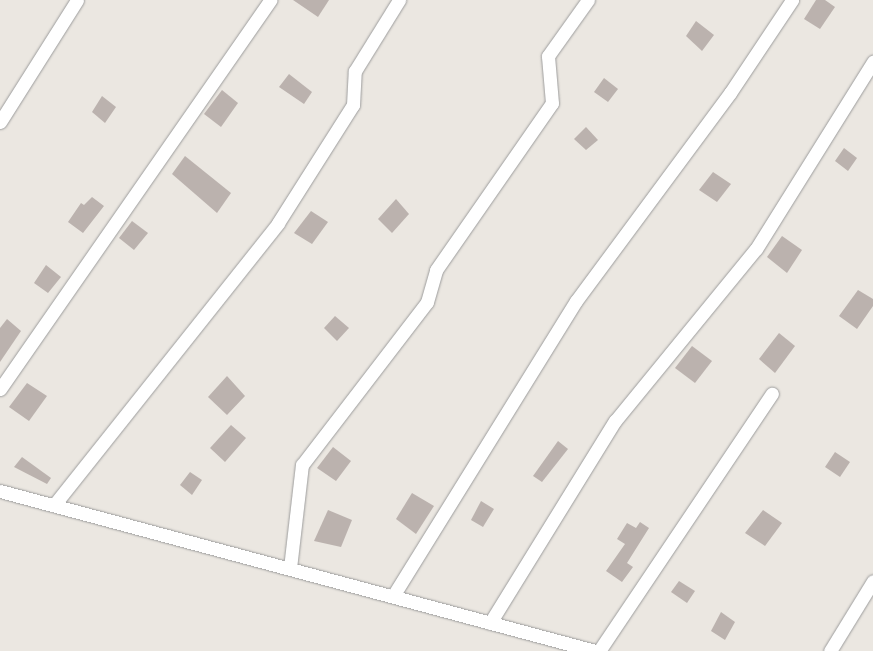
<!DOCTYPE html>
<html>
<head>
<meta charset="utf-8">
<style>
	body { margin:0 }
	#map { position:relative; width:873px; height:651px; overflow:hidden; background:#ebe7e1; font-family:"Source Sans 3",sans-serif }
	div>[style] { position:absolute }
	.building>* { inset:0; background:#bbb2ae }
	.roads { filter:drop-shadow(0 0 1px #9c9c9c) drop-shadow(0 0 1px #9c9c9c) }
	.minor>* { height:13px; margin:-6.5px; padding:0 6.5px; transform-origin:6.5px; border-radius:6.5px; background:#fff }
	span { translate:-50% -50%; white-space:nowrap; text-align:center; line-height:1.15; -webkit-text-stroke:4px #fff; paint-order:stroke }
</style>
</head>
<body>
<div id="map">
	<div class="building">
		<i style="clip-path:polygon(293px 0,329px 0,318px 17px)"></i>
		<i style="clip-path:polygon(816px 0,825px 0,835px 7px,820px 29px,804px 19px)"></i>
		<i style="clip-path:polygon(696px 21px,714px 35px,702px 51px,686px 36px)"></i>
		<i style="clip-path:polygon(289px 74px,312px 92px,304px 104px,279px 87px)"></i>
		<i style="clip-path:polygon(604px 78px,618px 89px,608px 102px,594px 92px)"></i>
		<i style="clip-path:polygon(222px 90px,238px 103px,221px 127px,204px 114px)"></i>
		<i style="clip-path:polygon(102px 96px,116px 107px,105px 123px,92px 112px)"></i>
		<i style="clip-path:polygon(586px 127px,598px 140px,586px 150px,574px 139px)"></i>
		<i style="clip-path:polygon(844px 148px,857px 158px,848px 171px,835px 161px)"></i>
		<i style="clip-path:polygon(185px 156px,231px 193px,217px 213px,172px 174px)"></i>
		<i style="clip-path:polygon(713px 172px,731px 184px,717px 202px,699px 190px)"></i>
		<i style="clip-path:polygon(92px 197px,104px 206px,83px 233px,68px 222px,81px 203px,84px 205px)"></i>
		<i style="clip-path:polygon(396px 199px,409px 214px,392px 233px,378px 219px)"></i>
		<i style="clip-path:polygon(311px 211px,328px 222px,312px 244px,294px 233px)"></i>
		<i style="clip-path:polygon(132px 221px,148px 233px,134px 250px,119px 238px)"></i>
		<i style="clip-path:polygon(782px 236px,802px 250px,787px 273px,767px 257px)"></i>
		<i style="clip-path:polygon(46px 265px,61px 277px,48px 293px,34px 283px)"></i>
		<i style="clip-path:polygon(858px 290px,873px 299px,873px 306px,857px 329px,839px 316px)"></i>
		<i style="clip-path:polygon(335px 316px,349px 328px,337px 341px,324px 328px)"></i>
		<i style="clip-path:polygon(7px 319px,21px 331px,0 362px,0 328px)"></i>
		<i style="clip-path:polygon(779px 333px,795px 346px,775px 373px,759px 359px)"></i>
		<i style="clip-path:polygon(692px 346px,712px 361px,695px 383px,675px 368px)"></i>
		<i style="clip-path:polygon(227px 376px,245px 396px,227px 415px,208px 397px)"></i>
		<i style="clip-path:polygon(27px 383px,47px 396px,29px 421px,9px 407px)"></i>
		<i style="clip-path:polygon(231px 425px,246px 438px,225px 462px,210px 448px)"></i>
		<i style="clip-path:polygon(558px 441px,568px 449px,542px 482px,533px 476px)"></i>
		<i style="clip-path:polygon(333px 447px,351px 461px,336px 481px,317px 468px)"></i>
		<i style="clip-path:polygon(835px 452px,850px 462px,840px 477px,825px 467px)"></i>
		<i style="clip-path:polygon(22px 457px,51px 478px,47px 484px,14px 467px)"></i>
		<i style="clip-path:polygon(190px 472px,202px 480px,192px 495px,180px 485px)"></i>
		<i style="clip-path:polygon(412px 493px,434px 506px,416px 534px,396px 519px)"></i>
		<i style="clip-path:polygon(481px 501px,494px 509px,483px 527px,471px 520px)"></i>
		<i style="clip-path:polygon(328px 510px,352px 520px,341px 547px,314px 541px)"></i>
		<i style="clip-path:polygon(763px 510px,782px 523px,765px 546px,745px 533px)"></i>
		<i style="clip-path:polygon(640px 522px,649px 528px,627px 563px,633px 567px,622px 582px,606px 571px,625px 544px,617px 539px,627px 523px,636px 528px)"></i>
		<i style="clip-path:polygon(679px 581px,695px 591px,687px 603px,671px 592px)"></i>
		<i style="clip-path:polygon(721px 612px,735px 622px,725px 640px,711px 631px)"></i>
	</div>
	<div class="roads">
		<div class="minor">
			<i style="left:0;top:122px;width:144px;rotate:-57.7deg"></i>
			<i style="left:0;top:389px;width:474px;rotate:-55.2deg"></i>
			<i style="left:0;top:491px;width:616px;rotate:15.05deg"></i>
			<i style="left:54px;top:505px;width:360px;rotate:-51.5deg"></i>
			<i style="left:278px;top:223px;width:140px;rotate:-57.6deg"></i>
			<i style="left:353px;top:105px;width:34px;rotate:-87deg"></i>
			<i style="left:355px;top:71px;width:84px;rotate:-58.2deg"></i>
			<i style="left:290px;top:568px;width:104px;rotate:-83.4deg"></i>
			<i style="left:302px;top:465px;width:205px;rotate:-52.5deg"></i>
			<i style="left:427px;top:302px;width:33px;rotate:-74deg"></i>
			<i style="left:436px;top:270px;width:203px;rotate:-55.2deg"></i>
			<i style="left:552px;top:103px;width:47px;rotate:-94.9deg"></i>
			<i style="left:548px;top:56px;width:69px;rotate:-54.5deg"></i>
			<i style="left:393px;top:596px;width:347px;rotate:-58.2deg"></i>
			<i style="left:576px;top:301px;width:259px;rotate:-53.5deg"></i>
			<i style="left:730px;top:93px;width:112px;rotate:-56.3deg"></i>
			<i style="left:490px;top:623px;width:238px;rotate:-58.3deg"></i>
			<i style="left:615px;top:421px;width:222px;rotate:-50.7deg"></i>
			<i style="left:756px;top:249px;width:221px;rotate:-58deg"></i>
			<i style="left:599px;top:651px;width:310px;rotate:-56.1deg"></i>
			<i style="left:830px;top:651px;width:82px;rotate:-58.4deg"></i>
		</div>
	</div>
</div>
</body>
</html>
